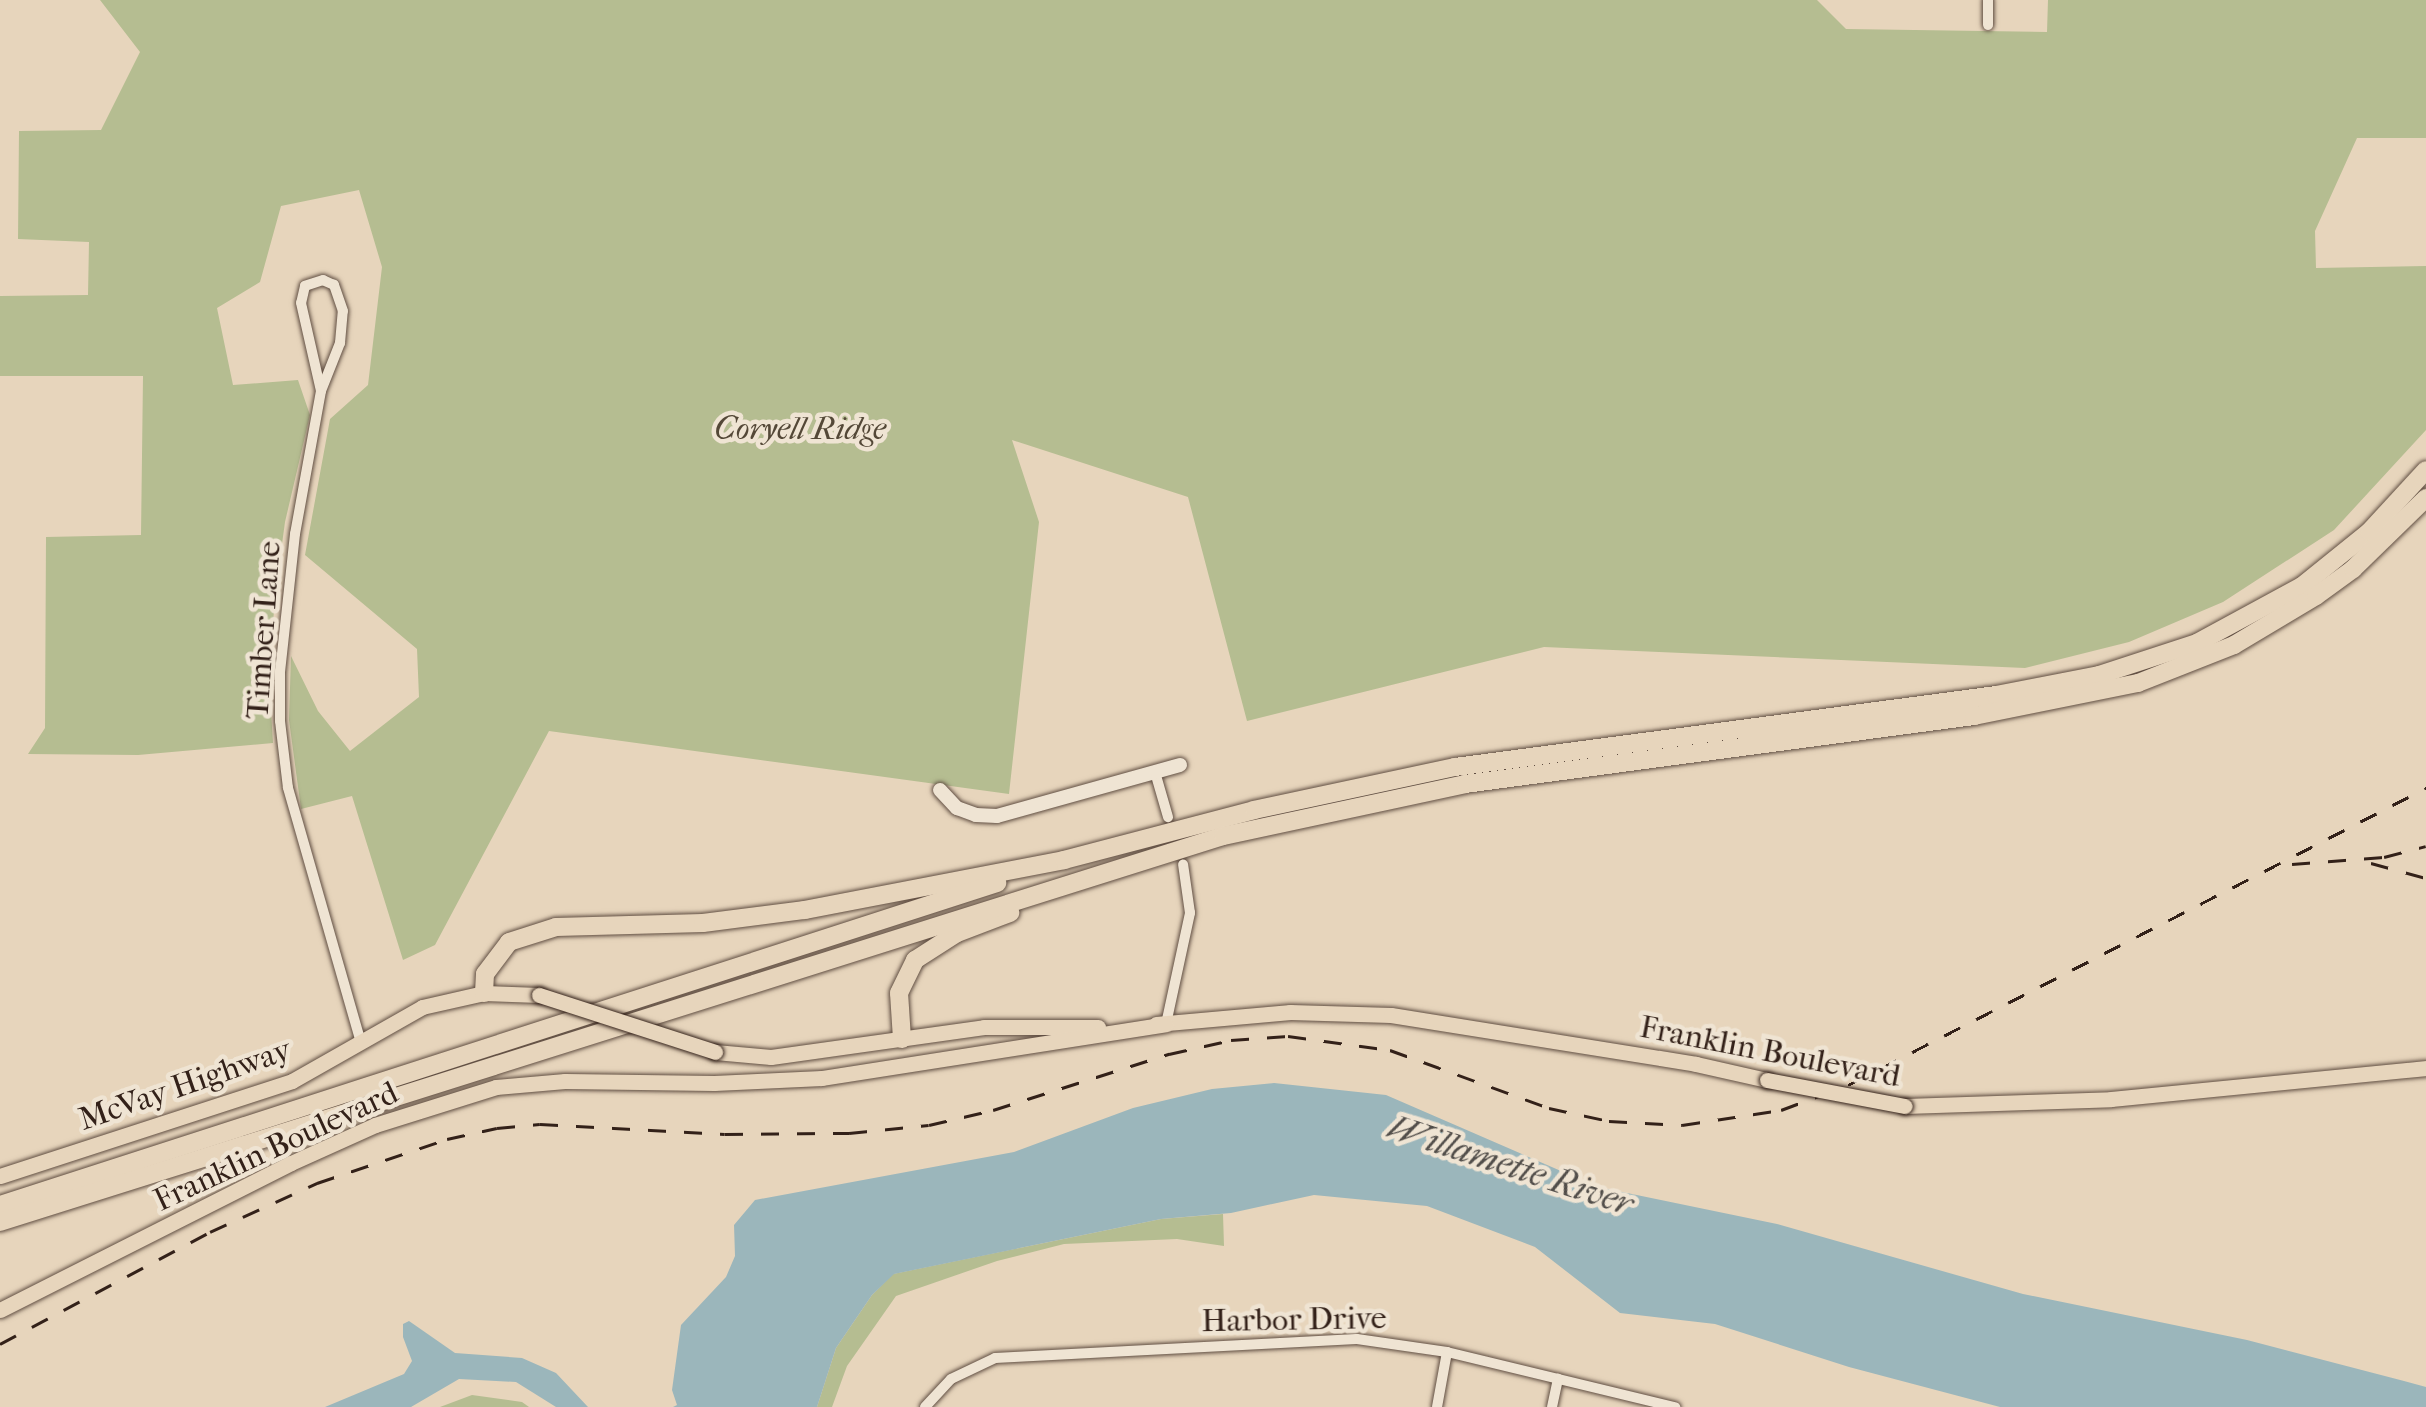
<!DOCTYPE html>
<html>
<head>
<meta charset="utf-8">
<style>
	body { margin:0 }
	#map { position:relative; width:2426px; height:1407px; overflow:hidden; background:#e7d5bc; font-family:"IM FELL French Canon",serif }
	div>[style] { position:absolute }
	.green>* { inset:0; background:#b5bd91 }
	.water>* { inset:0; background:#9bb6bb }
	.roads { filter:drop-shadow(0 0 2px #604e42) drop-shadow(0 0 2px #604e42) }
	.street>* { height:10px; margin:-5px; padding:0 5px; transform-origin:5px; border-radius:5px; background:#efe4d3 }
	.secondary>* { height:14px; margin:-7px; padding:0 7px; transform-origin:7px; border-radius:7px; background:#efe4d3 }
	.primary>* { height:15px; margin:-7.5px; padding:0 7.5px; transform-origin:7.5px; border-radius:7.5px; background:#e7d5bc }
	.highway>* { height:18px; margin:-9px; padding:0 9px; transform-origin:9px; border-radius:9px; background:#e7d5bc }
	.rail>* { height:2.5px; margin-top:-1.25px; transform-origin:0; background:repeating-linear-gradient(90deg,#332119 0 18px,transparent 0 36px) }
	.bridges { filter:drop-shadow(0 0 2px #332119) drop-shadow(0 0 2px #332119) }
	.primary-bridge>* { height:15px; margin:-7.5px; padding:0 7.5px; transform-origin:7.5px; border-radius:7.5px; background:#e7d5bc }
	span { translate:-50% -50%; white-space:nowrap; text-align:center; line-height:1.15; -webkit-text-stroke:9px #efe4d3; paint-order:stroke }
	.park-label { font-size:32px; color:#544837; font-style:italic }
	.street-label { font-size:32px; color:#332119 }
	.water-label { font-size:35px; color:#524e4a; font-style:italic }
</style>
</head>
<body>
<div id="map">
	<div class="green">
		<i style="clip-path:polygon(100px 0,1817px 0,1846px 29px,2047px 32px,2048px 0,2426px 0,2426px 138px,2357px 138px,2315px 231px,2316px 268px,2426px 266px,2426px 430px,2334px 530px,2223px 602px,2129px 642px,2025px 668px,1544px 647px,1247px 721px,1188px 497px,1012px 440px,1039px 522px,1009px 794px,549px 731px,435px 945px,403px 960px,352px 796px,301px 809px,289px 720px,291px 656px,318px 711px,350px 751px,419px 697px,417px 649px,305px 555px,330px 419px,368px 385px,382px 267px,359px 190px,281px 206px,260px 282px,217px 308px,233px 385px,298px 380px,310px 415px,285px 522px,275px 596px,269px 679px,273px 743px,138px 755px,28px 754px,45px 728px,46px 537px,141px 535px,143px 376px,0 376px,0 296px,88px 295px,89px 242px,18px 239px,19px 131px,101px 130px,140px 52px)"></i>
		<i style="clip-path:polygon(1223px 1214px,1224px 1246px,1177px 1239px,1064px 1244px,997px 1261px,896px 1296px,847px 1366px,832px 1407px,817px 1407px,836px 1348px,872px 1295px,893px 1274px,1161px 1219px)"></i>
		<i style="clip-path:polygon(472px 1395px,522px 1402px,529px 1407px,440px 1407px)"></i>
	</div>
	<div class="water">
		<i style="clip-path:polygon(1274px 1083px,1386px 1095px,1598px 1187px,1777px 1224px,2023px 1294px,2247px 1340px,2404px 1381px,2426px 1387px,2426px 1407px,2000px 1407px,1849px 1367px,1715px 1324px,1620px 1313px,1535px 1247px,1427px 1206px,1314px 1195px,1231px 1213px,1161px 1219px,894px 1274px,872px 1295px,836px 1348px,817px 1407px,673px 1407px,677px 1405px,672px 1390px,681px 1325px,726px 1277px,735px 1256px,734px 1225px,755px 1200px,1014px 1152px,1133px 1108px,1212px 1089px)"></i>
		<i style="clip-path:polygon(409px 1321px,455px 1353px,522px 1358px,556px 1373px,588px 1407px,556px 1407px,516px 1382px,459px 1379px,411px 1407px,325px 1407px,404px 1374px,412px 1361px,403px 1337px,403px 1324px)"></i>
	</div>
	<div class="roads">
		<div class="street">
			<i style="left:1988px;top:0;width:25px;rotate:90deg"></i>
			<i style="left:321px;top:391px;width:52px;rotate:-68.4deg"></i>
			<i style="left:340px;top:343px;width:32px;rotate:-85deg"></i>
			<i style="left:343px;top:311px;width:28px;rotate:-109deg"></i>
			<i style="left:334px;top:285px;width:12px;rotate:-156deg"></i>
			<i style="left:323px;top:280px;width:19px;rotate:162deg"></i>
			<i style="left:305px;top:286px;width:17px;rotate:103deg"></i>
			<i style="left:301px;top:303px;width:90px;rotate:77.2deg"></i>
			<i style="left:321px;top:391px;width:145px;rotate:100.3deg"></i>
			<i style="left:295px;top:534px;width:138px;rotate:96.2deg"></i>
			<i style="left:280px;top:671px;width:50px;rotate:90deg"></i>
			<i style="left:280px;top:721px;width:67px;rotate:83.2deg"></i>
			<i style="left:288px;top:788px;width:265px;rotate:74deg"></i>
			<i style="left:1155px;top:772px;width:47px;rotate:73.9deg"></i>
			<i style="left:1166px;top:1024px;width:114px;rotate:-77.8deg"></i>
			<i style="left:1190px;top:913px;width:49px;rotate:-98.1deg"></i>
			<i style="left:925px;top:1407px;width:38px;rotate:-47deg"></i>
			<i style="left:951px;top:1379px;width:49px;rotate:-25.5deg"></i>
			<i style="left:995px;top:1358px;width:362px;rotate:-3deg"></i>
			<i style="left:1357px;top:1339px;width:91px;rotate:8.2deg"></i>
			<i style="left:1447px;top:1352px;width:235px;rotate:13.6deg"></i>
			<i style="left:1437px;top:1407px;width:56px;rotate:-79.7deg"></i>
			<i style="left:1552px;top:1407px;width:29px;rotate:-78deg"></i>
		</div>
		<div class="secondary">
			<i style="left:940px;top:790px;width:25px;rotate:47deg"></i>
			<i style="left:957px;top:808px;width:20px;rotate:20deg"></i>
			<i style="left:976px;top:815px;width:21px;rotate:3deg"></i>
			<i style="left:997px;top:816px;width:190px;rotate:-15.6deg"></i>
		</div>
		<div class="primary">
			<i style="left:1156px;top:1024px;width:135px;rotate:-5.1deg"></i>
			<i style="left:1290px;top:1012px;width:101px;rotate:1.7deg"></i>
			<i style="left:1391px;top:1015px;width:309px;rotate:9.1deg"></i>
			<i style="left:1696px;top:1064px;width:73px;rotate:12.7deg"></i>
			<i style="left:715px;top:1052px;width:56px;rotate:5.1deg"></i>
			<i style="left:771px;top:1057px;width:215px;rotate:-8deg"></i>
			<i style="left:984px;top:1027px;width:114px"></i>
			<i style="left:1905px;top:1106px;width:206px;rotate:-1.9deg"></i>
			<i style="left:2111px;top:1099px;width:317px;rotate:-5.6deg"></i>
			<i style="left:0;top:1176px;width:307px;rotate:-18deg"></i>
			<i style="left:292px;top:1081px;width:150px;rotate:-29.6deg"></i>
			<i style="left:422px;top:1007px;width:64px;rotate:-12.7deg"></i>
			<i style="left:484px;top:993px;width:55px;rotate:2.1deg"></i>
			<i style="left:0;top:1310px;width:326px;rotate:-26.8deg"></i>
			<i style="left:291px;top:1163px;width:92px;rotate:-24.3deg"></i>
			<i style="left:375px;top:1125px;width:127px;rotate:-17.4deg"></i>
			<i style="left:496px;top:1087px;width:69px;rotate:-5deg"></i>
			<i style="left:565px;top:1081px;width:149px;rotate:0.8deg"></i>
			<i style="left:714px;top:1083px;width:108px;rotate:-2.7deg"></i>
			<i style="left:822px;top:1078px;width:348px;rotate:-8.9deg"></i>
		</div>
		<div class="highway">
			<i style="left:484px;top:993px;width:19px;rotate:-87deg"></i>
			<i style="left:485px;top:974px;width:40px;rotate:-53deg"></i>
			<i style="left:509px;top:942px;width:49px;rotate:-17.7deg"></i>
			<i style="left:556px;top:927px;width:147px;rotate:-1.6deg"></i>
			<i style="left:703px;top:923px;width:103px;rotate:-7.3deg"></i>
			<i style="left:805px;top:910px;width:264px;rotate:-10.9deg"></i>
			<i style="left:1064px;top:860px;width:196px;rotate:-14.7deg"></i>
			<i style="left:1254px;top:810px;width:206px;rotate:-12.1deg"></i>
			<i style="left:1455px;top:767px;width:546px;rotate:-7.58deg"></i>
			<i style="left:1996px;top:695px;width:105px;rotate:-11deg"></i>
			<i style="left:2099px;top:675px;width:103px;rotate:-18.1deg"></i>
			<i style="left:2197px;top:643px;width:119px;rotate:-28.5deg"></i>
			<i style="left:2302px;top:586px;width:86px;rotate:-38.9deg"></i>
			<i style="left:2369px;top:532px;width:84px;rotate:-47.4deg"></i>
			<i style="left:902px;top:1039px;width:46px;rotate:-93.7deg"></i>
			<i style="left:899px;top:993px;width:37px;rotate:-64deg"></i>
			<i style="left:915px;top:960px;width:50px;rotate:-32.7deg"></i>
			<i style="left:957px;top:933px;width:57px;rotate:-20.7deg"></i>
			<i style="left:0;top:1205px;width:1048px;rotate:-17.9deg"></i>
			<i style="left:0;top:1222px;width:1282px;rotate:-17.52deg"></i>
			<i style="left:1223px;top:836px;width:248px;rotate:-12.1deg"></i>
			<i style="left:1465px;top:784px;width:514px;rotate:-7.61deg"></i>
			<i style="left:1974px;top:716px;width:167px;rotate:-11.4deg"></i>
			<i style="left:2138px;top:683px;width:103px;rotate:-21.6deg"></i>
			<i style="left:2234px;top:645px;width:96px;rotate:-30.9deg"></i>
			<i style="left:2316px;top:596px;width:46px;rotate:-36.1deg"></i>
			<i style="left:2353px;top:569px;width:102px;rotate:-44.2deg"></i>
		</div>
	</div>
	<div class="rail">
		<i style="left:2371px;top:863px;width:57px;rotate:15.3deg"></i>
		<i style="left:2292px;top:864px;width:92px;rotate:-4.4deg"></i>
		<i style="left:2384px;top:857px;width:43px;rotate:-14.7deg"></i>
		<i style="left:0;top:1344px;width:238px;rotate:-28.1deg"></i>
		<i style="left:210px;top:1232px;width:118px;rotate:-24.6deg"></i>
		<i style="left:317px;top:1183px;width:137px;rotate:-18.7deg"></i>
		<i style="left:447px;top:1139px;width:51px;rotate:-12.4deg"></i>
		<i style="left:497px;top:1128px;width:43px;rotate:-5.3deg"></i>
		<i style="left:540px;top:1124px;width:185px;rotate:3.1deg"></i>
		<i style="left:725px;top:1134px;width:124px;rotate:-0.5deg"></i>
		<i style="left:849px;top:1133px;width:80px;rotate:-5.7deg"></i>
		<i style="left:929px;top:1125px;width:66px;rotate:-13.2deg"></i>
		<i style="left:993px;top:1110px;width:185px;rotate:-17.7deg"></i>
		<i style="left:1169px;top:1054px;width:64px;rotate:-12.7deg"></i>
		<i style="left:1231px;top:1040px;width:57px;rotate:-4deg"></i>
		<i style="left:1288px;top:1036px;width:103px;rotate:7.8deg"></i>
		<i style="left:1390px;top:1050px;width:169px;rotate:20deg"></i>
		<i style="left:1549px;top:1108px;width:61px;rotate:12.2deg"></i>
		<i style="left:1609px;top:1121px;width:73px;rotate:3.1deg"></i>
		<i style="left:1682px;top:1125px;width:100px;rotate:-8.6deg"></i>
		<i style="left:1781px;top:1110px;width:72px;rotate:-20.5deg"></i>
		<i style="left:1848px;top:1085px;width:650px;rotate:-27.2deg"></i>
	</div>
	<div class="bridges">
		<div class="primary-bridge">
			<i style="left:539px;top:995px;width:185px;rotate:17.9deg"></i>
			<i style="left:1767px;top:1080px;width:140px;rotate:10.7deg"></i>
		</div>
	</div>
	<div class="park-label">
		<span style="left:800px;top:429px">Coryell Ridge</span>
	</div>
	<div class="street-label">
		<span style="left:264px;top:630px;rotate:-86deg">Timber Lane</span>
		<span style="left:1770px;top:1052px;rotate:11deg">Franklin Boulevard</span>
		<span style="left:185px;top:1085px;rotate:-19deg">McVay Highway</span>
		<span style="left:276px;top:1147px;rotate:-25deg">Franklin Boulevard</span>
		<span style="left:1294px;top:1320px;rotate:-1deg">Harbor Drive</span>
	</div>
	<div class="water-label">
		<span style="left:1510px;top:1166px;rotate:18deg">Willamette River</span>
	</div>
</div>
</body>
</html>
